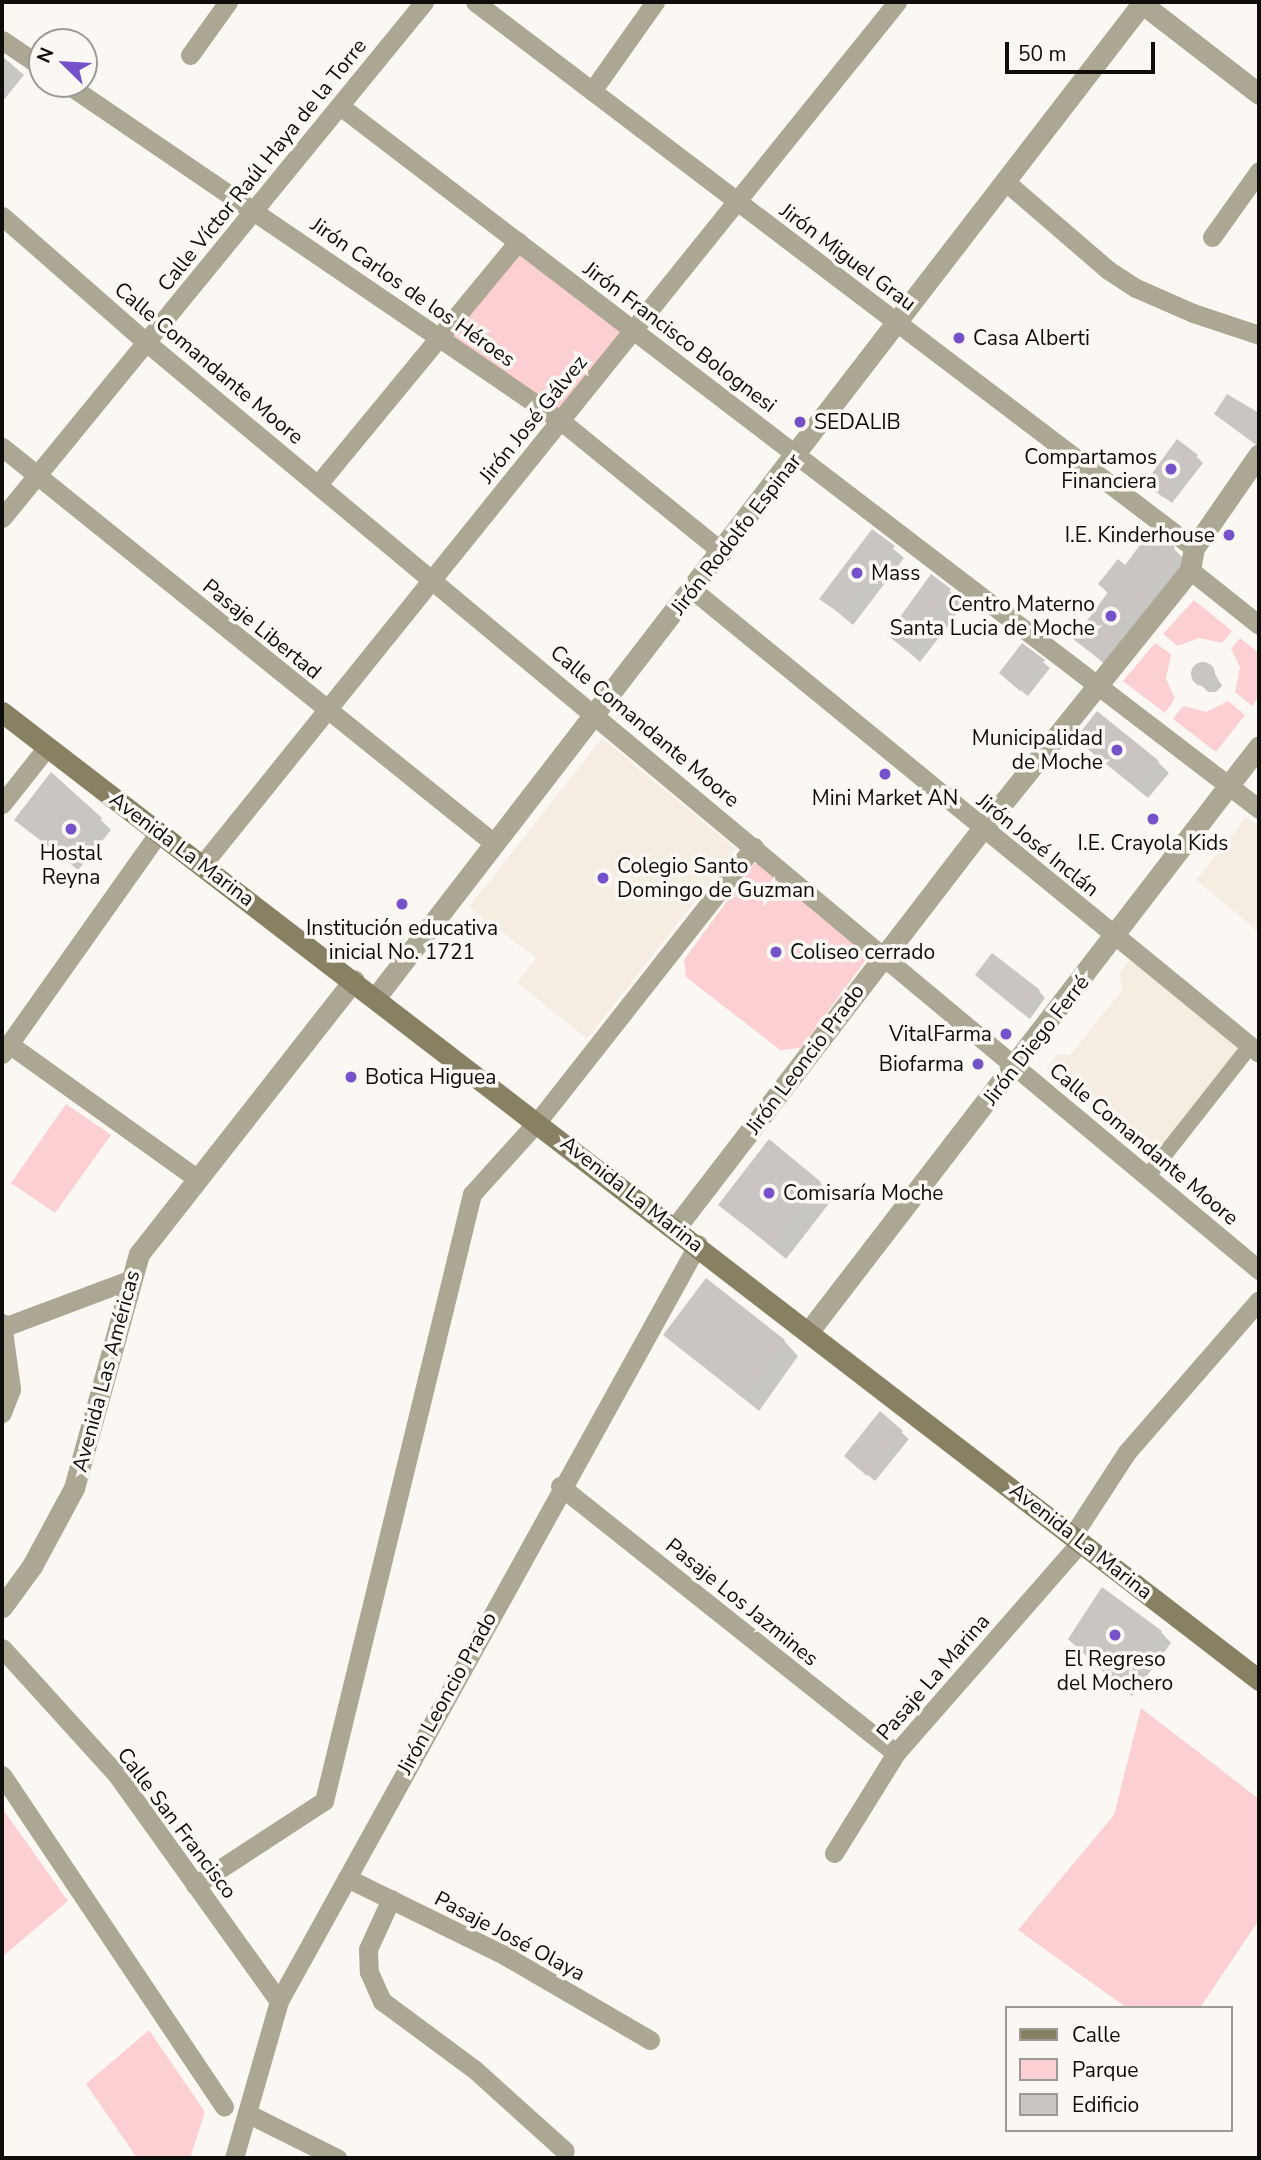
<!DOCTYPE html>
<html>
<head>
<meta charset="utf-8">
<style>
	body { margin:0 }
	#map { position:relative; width:1261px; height:2160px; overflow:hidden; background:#fbf8f4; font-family:"Nunito Sans",sans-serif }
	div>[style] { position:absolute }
	.built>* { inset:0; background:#f5ece2 }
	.green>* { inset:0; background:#fcd0d2 }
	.shadow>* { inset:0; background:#0003 }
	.building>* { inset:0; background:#cac5c3 }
	.round { border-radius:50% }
	.pedestrian>* { height:16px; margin:-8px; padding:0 8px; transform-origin:8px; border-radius:8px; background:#aca793 }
	.minor>* { height:19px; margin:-9.5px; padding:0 9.5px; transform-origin:9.5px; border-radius:9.5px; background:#aca793 }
	.tertiary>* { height:21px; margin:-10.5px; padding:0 10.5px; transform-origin:10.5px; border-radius:10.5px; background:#aca793 }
	.secondary>* { height:21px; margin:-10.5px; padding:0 10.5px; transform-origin:10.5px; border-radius:10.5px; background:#888062 }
	.dots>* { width:19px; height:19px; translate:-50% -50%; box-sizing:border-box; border:4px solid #fbf8f4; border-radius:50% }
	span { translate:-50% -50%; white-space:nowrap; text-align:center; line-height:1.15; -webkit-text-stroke:7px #fbf8f4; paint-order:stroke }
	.street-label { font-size:21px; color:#0e0d0c }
	.poi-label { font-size:21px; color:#0e0d0c }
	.left { translate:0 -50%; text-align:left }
	.right { translate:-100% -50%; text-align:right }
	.frame { position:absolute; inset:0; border:4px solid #0e0d0c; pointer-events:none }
	.legend { position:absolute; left:1005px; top:2006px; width:228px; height:126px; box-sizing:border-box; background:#fbf8f4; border:2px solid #9c9a97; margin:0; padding:9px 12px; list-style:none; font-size:21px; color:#0e0d0c }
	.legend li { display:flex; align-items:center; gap:14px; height:35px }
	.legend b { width:35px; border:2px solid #9c9a97 }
	.north { position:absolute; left:28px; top:28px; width:70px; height:70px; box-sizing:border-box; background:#fbf8f4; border:2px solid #9c9a97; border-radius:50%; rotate:294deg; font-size:19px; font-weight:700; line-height:28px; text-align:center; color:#0e0d0c }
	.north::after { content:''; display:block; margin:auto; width:24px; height:32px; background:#7551ca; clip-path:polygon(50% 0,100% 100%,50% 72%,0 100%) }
	.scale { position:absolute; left:1005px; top:42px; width:150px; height:32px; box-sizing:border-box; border:4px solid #0e0d0c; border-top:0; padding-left:9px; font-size:21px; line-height:24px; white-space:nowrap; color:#0e0d0c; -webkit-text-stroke:5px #fbf8f4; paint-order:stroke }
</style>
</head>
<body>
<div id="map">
	<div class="built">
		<i style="clip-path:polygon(602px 738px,736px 849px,587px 1039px,517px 982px,536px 958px,469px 907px)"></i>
		<i style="clip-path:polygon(1246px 817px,1259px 827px,1259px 932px,1196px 880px)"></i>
		<i style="clip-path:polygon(1133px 954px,1248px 1046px,1158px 1160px,1046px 1069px,1056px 1055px,1070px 1055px,1122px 990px,1120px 973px)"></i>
	</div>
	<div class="green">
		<i style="clip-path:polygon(519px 248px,626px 330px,557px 415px,447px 338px)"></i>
		<i style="clip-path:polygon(1194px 600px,1232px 631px,1222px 643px,1199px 638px,1178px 646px,1163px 634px)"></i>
		<i style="clip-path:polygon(1240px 638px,1259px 653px,1259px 696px,1252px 706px,1235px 692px,1240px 667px,1231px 649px)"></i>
		<i style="clip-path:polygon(1155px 643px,1171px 654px,1166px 679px,1175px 698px,1165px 713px,1123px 681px)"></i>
		<i style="clip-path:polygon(1228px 701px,1245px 715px,1216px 752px,1173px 719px,1183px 706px,1206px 712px)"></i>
		<i style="clip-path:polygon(754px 864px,764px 864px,860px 944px,865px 961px,801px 1048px,780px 1050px,686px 977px,684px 960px)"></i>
		<i style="clip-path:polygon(66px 1104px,111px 1135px,55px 1213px,11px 1183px)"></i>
		<i style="clip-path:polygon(1141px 1708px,1259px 1799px,1259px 1920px,1200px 2008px,1127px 2008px,1018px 1930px,1114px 1815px)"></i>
		<i style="clip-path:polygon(2px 1808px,68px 1901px,2px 1957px)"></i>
		<i style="clip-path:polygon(149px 2030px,205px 2112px,190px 2158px,137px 2158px,86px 2084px)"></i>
	</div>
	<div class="shadow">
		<i style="clip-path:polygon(2px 56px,24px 75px,2px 102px)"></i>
		<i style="clip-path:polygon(1228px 396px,1259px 415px,1259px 447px,1223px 420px)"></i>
		<i style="clip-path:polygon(1196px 456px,1203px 463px,1172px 503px,1154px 490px)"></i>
		<i style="clip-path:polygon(872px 531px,904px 558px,853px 625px,821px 598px)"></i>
		<i style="clip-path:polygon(1173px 548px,1184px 559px,1186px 571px,1109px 668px,1076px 639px,1125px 567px)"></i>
		<i style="clip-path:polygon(949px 590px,964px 605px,920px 662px,889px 635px)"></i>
		<i style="clip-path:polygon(1023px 646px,1050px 668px,1028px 696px,1008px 680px)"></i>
		<i style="clip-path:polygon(1198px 664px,1214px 672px,1222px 686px,1216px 692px,1208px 692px,1201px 685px,1193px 671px)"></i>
		<i style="clip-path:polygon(1088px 749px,1158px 762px,1169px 773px,1148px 798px)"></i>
		<i style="clip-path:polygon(100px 819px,111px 830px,78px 870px,16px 820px)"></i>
		<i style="clip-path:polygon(984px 982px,1039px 991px,1045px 998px,1030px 1019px)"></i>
		<i style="clip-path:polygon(820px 1183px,834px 1197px,786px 1259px,720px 1205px)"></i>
		<i style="clip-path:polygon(666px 1335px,784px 1341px,798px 1356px,759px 1411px)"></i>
		<i style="clip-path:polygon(880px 1414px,909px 1439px,875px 1481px,853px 1462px)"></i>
		<i style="clip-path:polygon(1161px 1632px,1171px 1643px,1132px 1696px,1081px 1649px)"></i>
	</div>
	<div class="building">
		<i style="clip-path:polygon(1227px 394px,1259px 413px,1257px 445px,1214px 414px)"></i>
		<i style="clip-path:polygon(1177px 439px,1198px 455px,1164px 498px,1145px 483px)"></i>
		<i style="clip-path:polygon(872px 529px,895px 546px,842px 615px,819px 599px)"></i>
		<i style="clip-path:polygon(1152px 529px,1174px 546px,1176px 559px,1098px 658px,1073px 639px,1108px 593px,1098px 584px,1118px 559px,1125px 565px)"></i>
		<i style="clip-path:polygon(931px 574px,951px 589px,905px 649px,887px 635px)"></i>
		<i style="clip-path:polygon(1022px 643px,1045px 660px,1020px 691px,999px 673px)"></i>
		<i class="round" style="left:1191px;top:662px;width:24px;height:24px"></i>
		<i style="clip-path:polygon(1097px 711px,1159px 761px,1137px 788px,1075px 739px)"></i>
		<i style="clip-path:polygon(51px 772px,102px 818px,67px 861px,14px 820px)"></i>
		<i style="clip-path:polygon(992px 953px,1040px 990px,1022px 1013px,975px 975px)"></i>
		<i style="clip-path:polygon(769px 1139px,821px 1182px,771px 1246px,718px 1205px)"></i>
		<i style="clip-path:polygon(706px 1278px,785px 1340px,743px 1398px,663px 1335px)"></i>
		<i style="clip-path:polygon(880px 1411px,903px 1431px,867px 1476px,844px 1456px)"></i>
		<i style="clip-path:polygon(1102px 1587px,1162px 1631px,1120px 1687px,1068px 1639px)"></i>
	</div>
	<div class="pedestrian">
		<i style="left:1147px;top:1177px;width:167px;rotate:-51.8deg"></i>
	</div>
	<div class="minor">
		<i style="left:475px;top:2px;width:903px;rotate:37.21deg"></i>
		<i style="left:2px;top:40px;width:48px;rotate:34deg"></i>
		<i style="left:190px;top:55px;width:65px;rotate:-54.4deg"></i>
		<i style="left:67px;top:84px;width:598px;rotate:34.3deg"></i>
		<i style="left:561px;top:421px;width:208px;rotate:39.1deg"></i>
		<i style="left:592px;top:91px;width:109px;rotate:-54.7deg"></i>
		<i style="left:340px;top:106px;width:1157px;rotate:37.41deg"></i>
		<i style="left:1007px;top:183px;width:133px;rotate:40.7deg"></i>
		<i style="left:1108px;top:270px;width:33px;rotate:33deg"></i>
		<i style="left:1136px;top:288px;width:62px;rotate:23.7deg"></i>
		<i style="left:1193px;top:313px;width:70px;rotate:18.4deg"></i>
		<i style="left:2px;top:216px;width:191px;rotate:41.2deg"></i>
		<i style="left:146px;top:342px;width:1449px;rotate:39.82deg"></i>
		<i style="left:1212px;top:237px;width:81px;rotate:-54.5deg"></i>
		<i style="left:2px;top:447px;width:633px;rotate:38.84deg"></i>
		<i style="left:319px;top:483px;width:313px;rotate:-50.5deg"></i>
		<i style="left:2px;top:518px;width:667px;rotate:-50.72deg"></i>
		<i style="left:1190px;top:570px;width:88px;rotate:38.6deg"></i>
		<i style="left:693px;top:590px;width:731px;rotate:39.28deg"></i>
		<i style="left:2px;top:804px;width:73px;rotate:-51.7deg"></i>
		<i style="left:202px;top:865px;width:1108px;rotate:-51.15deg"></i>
		<i style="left:9px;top:1044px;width:229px;rotate:35.6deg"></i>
		<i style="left:2px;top:1054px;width:272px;rotate:-54.7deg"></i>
		<i style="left:2px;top:1323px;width:67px;rotate:82.2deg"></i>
		<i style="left:11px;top:1389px;width:26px;rotate:111deg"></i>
		<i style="left:4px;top:1327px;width:134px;rotate:-20.6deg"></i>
		<i style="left:560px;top:1486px;width:429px;rotate:38.5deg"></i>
		<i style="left:1073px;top:1535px;width:99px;rotate:-57deg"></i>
		<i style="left:1127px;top:1452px;width:201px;rotate:-49deg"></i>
		<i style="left:2px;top:1648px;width:171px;rotate:47.8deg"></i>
		<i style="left:117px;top:1775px;width:278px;rotate:54.4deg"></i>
		<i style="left:2px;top:1775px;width:399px;rotate:56.2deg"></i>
		<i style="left:834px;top:1853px;width:118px;rotate:-58.2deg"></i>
		<i style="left:896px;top:1753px;width:281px;rotate:-48.8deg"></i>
		<i style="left:347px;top:1878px;width:175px;rotate:26.1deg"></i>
		<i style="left:504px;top:1955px;width:169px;rotate:30.2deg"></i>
		<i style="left:195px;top:1885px;width:154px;rotate:-33.1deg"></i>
		<i style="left:324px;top:1801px;width:625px;rotate:-76.3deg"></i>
		<i style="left:472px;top:1194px;width:98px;rotate:-47.9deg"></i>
		<i style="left:538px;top:1121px;width:349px;rotate:-51.8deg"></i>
		<i style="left:391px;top:1899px;width:55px;rotate:114.7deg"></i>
		<i style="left:368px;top:1949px;width:23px;rotate:88deg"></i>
		<i style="left:369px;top:1972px;width:32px;rotate:66deg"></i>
		<i style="left:382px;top:2001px;width:114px;rotate:36.5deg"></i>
		<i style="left:474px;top:2069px;width:122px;rotate:42deg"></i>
		<i style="left:247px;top:2113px;width:101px;rotate:26.6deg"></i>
		<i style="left:234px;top:2158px;width:163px;rotate:-74deg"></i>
		<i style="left:279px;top:2001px;width:865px;rotate:-61.04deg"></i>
	</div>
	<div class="tertiary">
		<i style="left:1140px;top:2px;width:150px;rotate:37.7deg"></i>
		<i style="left:376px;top:997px;width:1256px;rotate:-52.37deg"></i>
		<i style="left:676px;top:1227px;width:502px;rotate:-52.45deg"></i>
		<i style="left:982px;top:829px;width:332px;rotate:-51.2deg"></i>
		<i style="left:1190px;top:570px;width:22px;rotate:-80deg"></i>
		<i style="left:1194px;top:548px;width:114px;rotate:-55.3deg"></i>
		<i style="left:809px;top:1331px;width:738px;rotate:-52.43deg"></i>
		<i style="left:2px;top:1607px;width:51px;rotate:-53.8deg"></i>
		<i style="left:32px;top:1566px;width:89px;rotate:-61.7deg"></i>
		<i style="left:74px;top:1488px;width:243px;rotate:-74.5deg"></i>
		<i style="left:139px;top:1254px;width:348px;rotate:-51.9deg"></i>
	</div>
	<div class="secondary">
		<i style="left:2px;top:712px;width:1587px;rotate:37.6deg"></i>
	</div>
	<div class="dots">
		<i style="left:959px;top:338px;background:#7551ca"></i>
		<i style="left:800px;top:422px;background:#7551ca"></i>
		<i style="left:1171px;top:469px;background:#7551ca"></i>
		<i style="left:1229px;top:535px;background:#7551ca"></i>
		<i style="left:857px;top:573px;background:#7551ca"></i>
		<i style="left:1111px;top:616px;background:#7551ca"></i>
		<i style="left:1117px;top:750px;background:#7551ca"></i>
		<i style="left:885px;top:774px;background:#7551ca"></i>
		<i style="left:1153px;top:819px;background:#7551ca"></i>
		<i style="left:71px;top:829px;background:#7551ca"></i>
		<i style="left:603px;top:878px;background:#7551ca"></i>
		<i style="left:402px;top:904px;background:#7551ca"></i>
		<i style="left:776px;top:952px;background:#7551ca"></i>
		<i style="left:1006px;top:1034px;background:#7551ca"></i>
		<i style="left:978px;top:1064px;background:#7551ca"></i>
		<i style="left:351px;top:1077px;background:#7551ca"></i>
		<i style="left:769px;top:1193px;background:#7551ca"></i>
		<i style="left:1115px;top:1635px;background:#7551ca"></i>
	</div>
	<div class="street-label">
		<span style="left:262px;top:165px;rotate:-51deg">Calle Víctor Raúl Haya de la Torre</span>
		<span style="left:848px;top:257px;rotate:37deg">Jirón Miguel Grau</span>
		<span style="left:413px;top:292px;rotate:35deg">Jirón Carlos de los Héroes</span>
		<span style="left:680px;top:337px;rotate:37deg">Jirón Francisco Bolognesi</span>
		<span style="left:209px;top:363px;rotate:40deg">Calle Comandante Moore</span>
		<span style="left:533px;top:419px;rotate:-51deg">Jirón José Gálvez</span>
		<span style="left:736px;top:534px;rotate:-52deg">Jirón Rodolfo Espinar</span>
		<span style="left:262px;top:629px;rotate:39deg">Pasaje Libertad</span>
		<span style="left:645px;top:726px;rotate:40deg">Calle Comandante Moore</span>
		<span style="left:1038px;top:845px;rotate:39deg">Jirón José Inclán</span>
		<span style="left:182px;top:849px;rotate:37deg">Avenida La Marina</span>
		<span style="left:1036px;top:1040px;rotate:-52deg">Jirón Diego Ferré</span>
		<span style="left:805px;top:1059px;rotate:-53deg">Jirón Leoncio Prado</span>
		<span style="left:1144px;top:1144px;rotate:40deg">Calle Comandante Moore</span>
		<span style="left:632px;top:1194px;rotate:38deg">Avenida La Marina</span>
		<span style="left:106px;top:1371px;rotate:-75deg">Avenida Las Américas</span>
		<span style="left:1081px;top:1541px;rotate:38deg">Avenida La Marina</span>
		<span style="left:742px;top:1602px;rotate:39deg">Pasaje Los Jazmines</span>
		<span style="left:933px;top:1677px;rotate:-49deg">Pasaje La Marina</span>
		<span style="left:447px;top:1693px;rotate:-61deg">Jirón Leoncio Prado</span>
		<span style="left:177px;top:1823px;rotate:53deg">Calle San Francisco</span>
		<span style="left:510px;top:1936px;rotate:28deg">Pasaje José Olaya</span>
	</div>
	<div class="poi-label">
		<span class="left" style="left:973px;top:338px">Casa Alberti</span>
		<span class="left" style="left:814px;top:422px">SEDALIB</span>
		<span class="right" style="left:1157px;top:469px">Compartamos<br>Financiera</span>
		<span class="right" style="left:1215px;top:535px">I.E. Kinderhouse</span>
		<span class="left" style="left:871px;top:573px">Mass</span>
		<span class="right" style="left:1095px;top:616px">Centro Materno<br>Santa Lucia de Moche</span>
		<span class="right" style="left:1103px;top:750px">Municipalidad<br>de Moche</span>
		<span style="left:885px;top:798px">Mini Market AN</span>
		<span style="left:1153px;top:843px">I.E. Crayola Kids</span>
		<span style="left:71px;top:865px">Hostal<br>Reyna</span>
		<span class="left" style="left:617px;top:878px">Colegio Santo<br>Domingo de Guzman</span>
		<span style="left:402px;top:940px">Institución educativa<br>inicial No. 1721</span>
		<span class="left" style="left:790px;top:952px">Coliseo cerrado</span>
		<span class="right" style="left:992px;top:1034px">VitalFarma</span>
		<span class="right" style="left:964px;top:1064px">Biofarma</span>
		<span class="left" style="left:365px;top:1077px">Botica Higuea</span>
		<span class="left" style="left:783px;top:1193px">Comisaría Moche</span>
		<span style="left:1115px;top:1671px">El Regreso<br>del Mochero</span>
	</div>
	<div class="frame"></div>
	<ul class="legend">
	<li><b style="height:9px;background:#888062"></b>Calle</li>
	<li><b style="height:19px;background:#fcd0d2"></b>Parque</li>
	<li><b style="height:19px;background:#cac5c3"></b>Edificio</li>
	</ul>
	<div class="north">N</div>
	<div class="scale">50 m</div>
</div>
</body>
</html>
